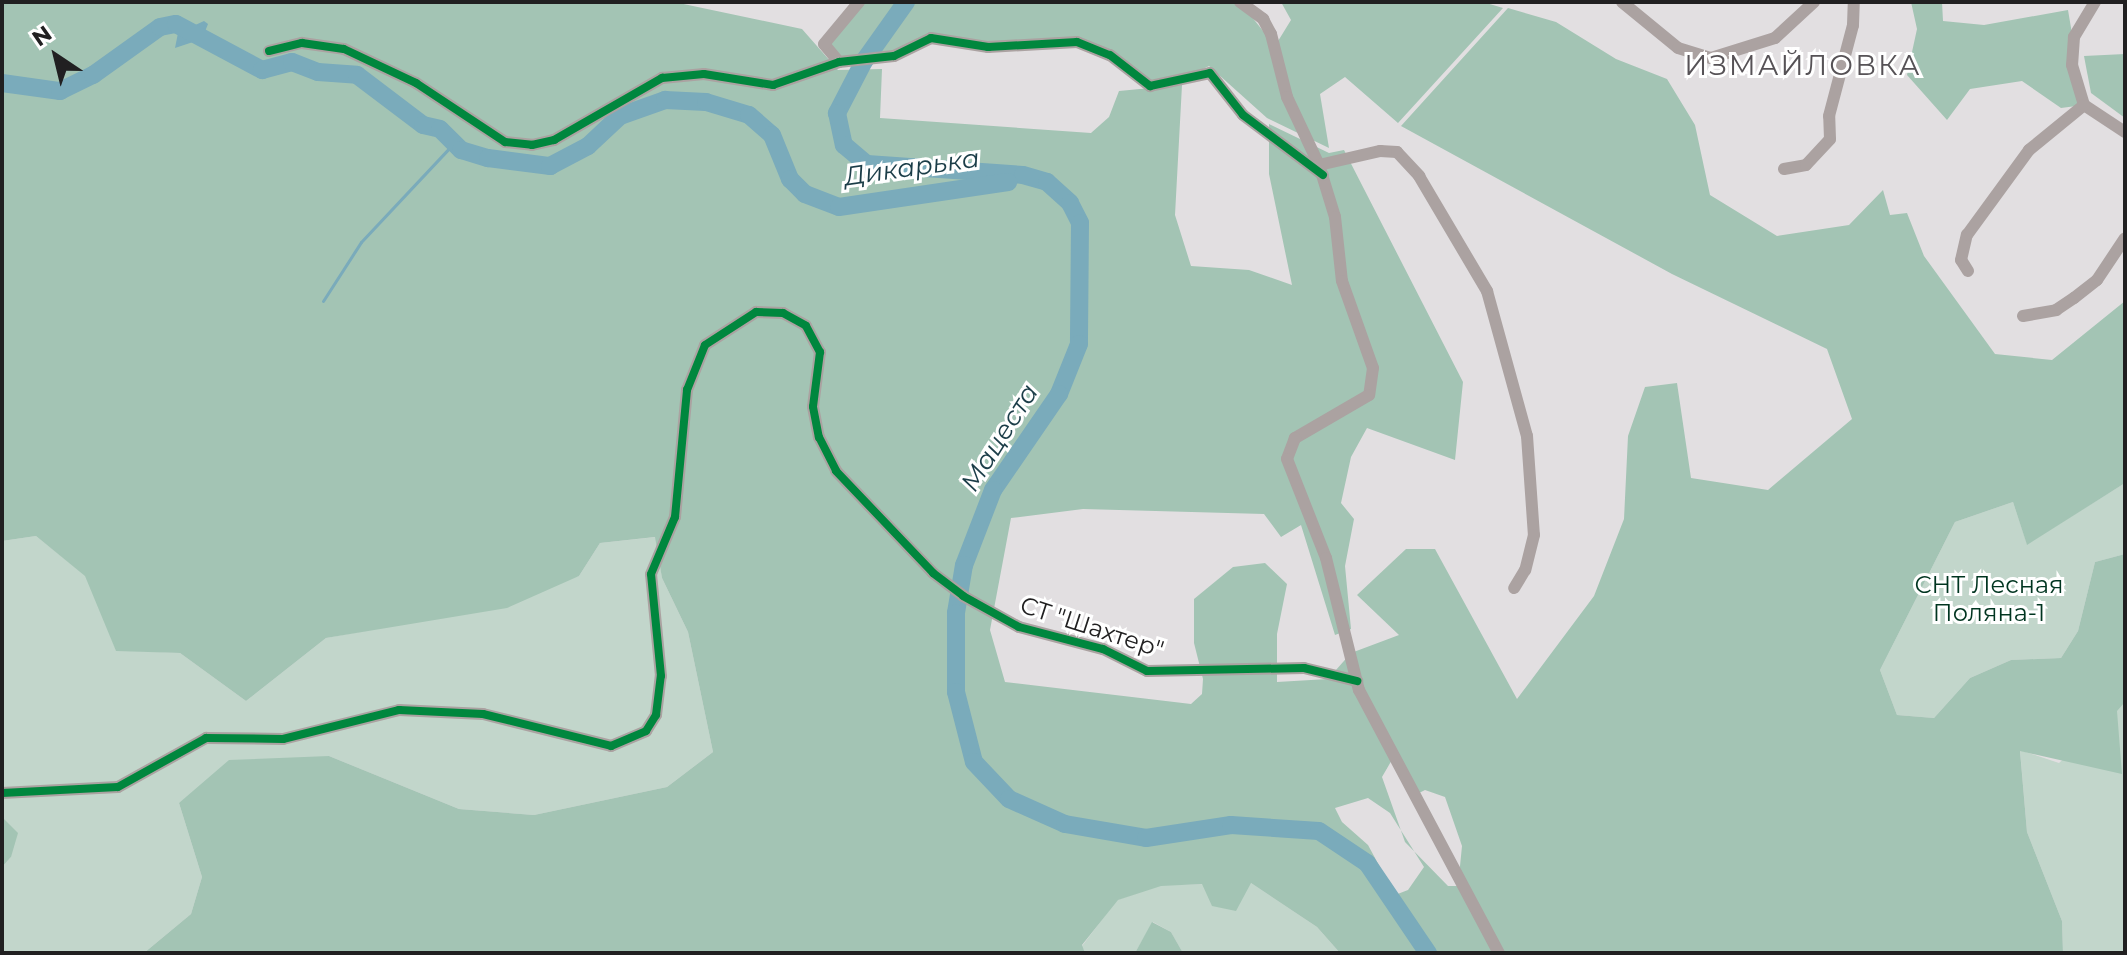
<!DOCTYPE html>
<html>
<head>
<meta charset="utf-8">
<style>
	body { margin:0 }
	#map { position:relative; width:2127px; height:955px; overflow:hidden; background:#e2dfe1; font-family:Montserrat,sans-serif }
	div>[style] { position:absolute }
	.green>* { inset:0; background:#c2d6cb }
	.forest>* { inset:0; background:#a3c4b4 }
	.water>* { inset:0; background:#7aabbb }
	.stream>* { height:3px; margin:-1.5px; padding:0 1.5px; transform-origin:1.5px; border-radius:1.5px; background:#7aabbb }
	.river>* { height:18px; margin:-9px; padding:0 9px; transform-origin:9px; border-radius:9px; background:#7aabbb }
	.minor>* { height:12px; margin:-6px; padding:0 6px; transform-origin:6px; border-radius:6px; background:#aba2a1 }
	.cycleway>* { height:8px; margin:-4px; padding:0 4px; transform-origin:4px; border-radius:4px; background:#00873e }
	span { translate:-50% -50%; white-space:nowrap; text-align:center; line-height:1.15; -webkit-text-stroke:6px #fff; paint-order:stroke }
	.park-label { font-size:24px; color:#003520 }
	.street-label { font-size:24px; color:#212021 }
	.water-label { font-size:26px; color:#1b3d48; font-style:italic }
	.quarter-label { font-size:28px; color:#565256; letter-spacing:2px }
	.frame { position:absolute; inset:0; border:4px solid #212021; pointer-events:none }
	.north { position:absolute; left:16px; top:16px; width:80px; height:80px; -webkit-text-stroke:6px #fff; paint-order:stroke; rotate:325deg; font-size:22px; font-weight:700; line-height:32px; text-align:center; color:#212021 }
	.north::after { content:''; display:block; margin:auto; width:28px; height:36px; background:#212021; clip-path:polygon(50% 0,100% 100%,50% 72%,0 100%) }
</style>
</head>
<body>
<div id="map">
	<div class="green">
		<i style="clip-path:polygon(2125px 483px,2125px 554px,2095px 562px,2078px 631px,2061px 658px,2011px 660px,1970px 678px,1934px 718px,1897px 715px,1880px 670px,1955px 522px,2013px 502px,2027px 544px)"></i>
		<i style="clip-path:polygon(36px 536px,86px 576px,116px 650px,180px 653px,246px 701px,326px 638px,430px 619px,579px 576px,600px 543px,656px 537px,662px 578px,688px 632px,713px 752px,667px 787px,534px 815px,459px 809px,329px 756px,179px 803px,202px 877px,191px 914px,144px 953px,2px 953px,2px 867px,11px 857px,2px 817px,2px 541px)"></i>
		<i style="clip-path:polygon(2125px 702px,2125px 953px,2063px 953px,2062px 921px,2027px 832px,2020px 750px,2059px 763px)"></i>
		<i style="clip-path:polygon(1251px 883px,1317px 927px,1340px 953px,1183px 953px,1171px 932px,1153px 922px,1135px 953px,1085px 953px,1082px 946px,1117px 900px,1161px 885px)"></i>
	</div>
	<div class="forest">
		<i style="clip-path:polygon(evenodd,2px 2px,674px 2px,802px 29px,838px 70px,882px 69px,880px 118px,1091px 133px,1109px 117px,1119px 91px,1182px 85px,1175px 215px,1191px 266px,1249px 270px,1292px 285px,1269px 174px,1269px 124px,1329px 153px,1344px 150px,1463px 382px,1455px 460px,1367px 428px,1351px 457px,1341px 503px,1354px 519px,1345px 566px,1351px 629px,1335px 635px,1301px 525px,1281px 537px,1264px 514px,1083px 509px,1011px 518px,990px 630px,1005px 682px,1191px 704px,1202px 694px,1203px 679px,1194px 643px,1194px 599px,1233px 567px,1265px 563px,1287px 584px,1277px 634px,1277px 682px,1328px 679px,1351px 653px,1399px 635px,1357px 595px,1406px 549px,1435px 549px,1517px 699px,1594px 596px,1624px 519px,1628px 436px,1645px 387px,1677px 383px,1691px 478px,1768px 490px,1852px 419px,1827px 349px,1672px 274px,1401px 126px,1508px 8px,1556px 22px,1616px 59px,1667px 79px,1695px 125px,1710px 195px,1777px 236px,1849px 225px,1883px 190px,1890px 215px,1907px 213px,1924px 256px,1995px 354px,2052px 360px,2125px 301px,2125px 483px,2027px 545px,2013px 502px,1955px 522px,1880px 670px,1897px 715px,1934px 718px,1970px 678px,2011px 660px,2061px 658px,2078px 631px,2095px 562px,2125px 554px,2125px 702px,2117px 711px,2122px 774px,2020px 751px,2027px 832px,2062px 921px,2063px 953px,1340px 953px,1317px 927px,1251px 883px,1236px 911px,1212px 906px,1202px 884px,1161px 886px,1118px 900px,1082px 945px,1085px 953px,144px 953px,191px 914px,202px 877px,179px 803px,229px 760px,329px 756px,459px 809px,534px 815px,667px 787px,713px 752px,688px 632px,662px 578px,655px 537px,600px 543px,579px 576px,507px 608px,326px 638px,246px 701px,180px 653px,116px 651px,85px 576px,36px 536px,2px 541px,2px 2px,1393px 758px,1461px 886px,1448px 886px,1405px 842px,1382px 777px,1393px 758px,2px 2px,1425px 790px,1445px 797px,1462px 846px,1459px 876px,1415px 795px,1425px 790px,2px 2px,1368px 798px,1390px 813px,1424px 867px,1408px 890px,1395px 895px,1368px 845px,1342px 822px,1335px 808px,1368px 798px)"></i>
		<i style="clip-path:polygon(863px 2px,1240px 2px,1275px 46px,1291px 20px,1281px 2px,1483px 2px,1503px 8px,1398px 123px,1345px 77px,1320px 94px,1329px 148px,1267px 118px,1209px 66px,1183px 79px,1152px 83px,1083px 43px,915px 42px,871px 59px,840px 56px,828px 46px)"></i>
		<i style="clip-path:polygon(1911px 2px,1942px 2px,1943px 21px,1984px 25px,2068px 10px,2084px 105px,2061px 108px,2022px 81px,1970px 89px,1947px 120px,1907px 75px,1917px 29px)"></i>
		<i style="clip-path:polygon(2125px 54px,2125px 118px,2091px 93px,2084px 56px)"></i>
		<i style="clip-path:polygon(2px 817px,18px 833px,11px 857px,2px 867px)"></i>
		<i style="clip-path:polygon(1152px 922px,1171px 932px,1183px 953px,1135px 953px)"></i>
	</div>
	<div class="water">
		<i style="clip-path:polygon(204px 21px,208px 24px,202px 39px,175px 48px,178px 33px)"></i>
	</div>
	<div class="stream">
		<i style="left:323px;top:301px;width:70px;rotate:-57.2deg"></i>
		<i style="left:361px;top:242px;width:136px;rotate:-46.8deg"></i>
	</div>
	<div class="river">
		<i style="left:906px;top:2px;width:72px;rotate:125.4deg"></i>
		<i style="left:864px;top:61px;width:59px;rotate:117.4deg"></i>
		<i style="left:837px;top:113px;width:33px;rotate:78deg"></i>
		<i style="left:844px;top:145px;width:30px;rotate:40deg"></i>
		<i style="left:867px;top:164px;width:156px;rotate:4deg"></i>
		<i style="left:1023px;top:175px;width:25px;rotate:16deg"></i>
		<i style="left:1047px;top:182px;width:31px;rotate:42deg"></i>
		<i style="left:1070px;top:203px;width:22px;rotate:63deg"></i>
		<i style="left:1080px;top:223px;width:121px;rotate:90.5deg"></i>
		<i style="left:1079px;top:344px;width:54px;rotate:111.8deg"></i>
		<i style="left:1059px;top:394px;width:116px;rotate:124.5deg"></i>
		<i style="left:993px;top:490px;width:80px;rotate:111.1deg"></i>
		<i style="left:964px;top:565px;width:49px;rotate:99.5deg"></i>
		<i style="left:956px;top:613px;width:79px;rotate:90deg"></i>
		<i style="left:956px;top:692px;width:72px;rotate:75.6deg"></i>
		<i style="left:974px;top:762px;width:51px;rotate:46.6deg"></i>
		<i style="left:1009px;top:799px;width:61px;rotate:24.1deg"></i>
		<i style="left:1065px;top:824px;width:82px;rotate:9.8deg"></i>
		<i style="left:1146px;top:838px;width:86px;rotate:-8.7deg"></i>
		<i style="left:1231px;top:825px;width:88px;rotate:3.9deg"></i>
		<i style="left:1319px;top:831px;width:58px;rotate:33.7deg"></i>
		<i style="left:1367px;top:863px;width:109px;rotate:55.9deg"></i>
		<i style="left:2px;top:83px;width:59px;rotate:7.9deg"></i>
		<i style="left:60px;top:91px;width:37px;rotate:-26deg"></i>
		<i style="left:93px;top:75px;width:82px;rotate:-35.6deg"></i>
		<i style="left:160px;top:27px;width:16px;rotate:-11deg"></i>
		<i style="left:176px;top:24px;width:98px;rotate:28.1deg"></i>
		<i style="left:262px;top:70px;width:31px;rotate:-15deg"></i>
		<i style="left:292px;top:62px;width:28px;rotate:21deg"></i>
		<i style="left:318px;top:72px;width:39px;rotate:4deg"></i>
		<i style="left:357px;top:75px;width:83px;rotate:37.1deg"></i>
		<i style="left:423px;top:125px;width:17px;rotate:13deg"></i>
		<i style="left:440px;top:129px;width:30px;rotate:45deg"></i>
		<i style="left:461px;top:150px;width:28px;rotate:17deg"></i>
		<i style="left:488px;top:158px;width:63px;rotate:7.4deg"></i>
		<i style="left:550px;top:166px;width:43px;rotate:-27.8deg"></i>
		<i style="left:588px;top:146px;width:44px;rotate:-43.2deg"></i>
		<i style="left:620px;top:116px;width:48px;rotate:-19.6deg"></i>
		<i style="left:665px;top:100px;width:41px;rotate:2.8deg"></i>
		<i style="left:706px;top:102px;width:45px;rotate:16.8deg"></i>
		<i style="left:749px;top:115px;width:30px;rotate:41deg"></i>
		<i style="left:772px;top:135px;width:48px;rotate:67.8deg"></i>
		<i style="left:790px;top:179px;width:21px;rotate:45deg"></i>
		<i style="left:805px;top:194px;width:36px;rotate:21deg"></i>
		<i style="left:839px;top:207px;width:171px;rotate:-8.4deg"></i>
	</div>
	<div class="minor">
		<i style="left:1240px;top:2px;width:29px;rotate:36deg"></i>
		<i style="left:1263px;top:19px;width:17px;rotate:62deg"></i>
		<i style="left:1271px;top:34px;width:65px;rotate:75.7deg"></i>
		<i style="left:1287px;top:97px;width:75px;rotate:64.8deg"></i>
		<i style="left:1319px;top:165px;width:54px;rotate:72.9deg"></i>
		<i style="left:1335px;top:217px;width:64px;rotate:83.8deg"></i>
		<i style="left:1342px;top:281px;width:92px;rotate:70.4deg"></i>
		<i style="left:1373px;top:368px;width:27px;rotate:98deg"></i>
		<i style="left:1369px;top:395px;width:86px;rotate:149.8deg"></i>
		<i style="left:1295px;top:438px;width:22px;rotate:111deg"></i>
		<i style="left:1287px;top:459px;width:106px;rotate:68.5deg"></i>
		<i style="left:1326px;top:558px;width:136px;rotate:76deg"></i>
		<i style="left:1359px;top:690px;width:298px;rotate:62deg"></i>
		<i style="left:1622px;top:2px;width:72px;rotate:39.4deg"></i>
		<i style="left:1678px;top:48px;width:34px;rotate:17deg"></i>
		<i style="left:1711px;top:58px;width:67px;rotate:-17.4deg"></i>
		<i style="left:1775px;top:38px;width:53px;rotate:-42.7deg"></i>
		<i style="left:2095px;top:2px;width:41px;rotate:121deg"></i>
		<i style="left:2074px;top:37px;width:28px;rotate:94deg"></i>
		<i style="left:2072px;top:65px;width:42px;rotate:73.3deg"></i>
		<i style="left:2084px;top:105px;width:49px;rotate:33.4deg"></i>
		<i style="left:269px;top:51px;width:34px;rotate:-14deg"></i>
		<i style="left:302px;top:43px;width:42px;rotate:8.1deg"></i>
		<i style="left:344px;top:49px;width:80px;rotate:25.3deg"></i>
		<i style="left:416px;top:83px;width:107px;rotate:33.5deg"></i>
		<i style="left:505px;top:142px;width:27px;rotate:6deg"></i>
		<i style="left:532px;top:145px;width:23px;rotate:-13deg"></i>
		<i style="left:554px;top:140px;width:125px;rotate:-29.9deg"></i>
		<i style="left:662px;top:78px;width:42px;rotate:-5.4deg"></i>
		<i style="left:704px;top:74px;width:70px;rotate:9.1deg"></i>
		<i style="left:773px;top:85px;width:70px;rotate:-19.2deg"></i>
		<i style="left:839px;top:62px;width:55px;rotate:-6.2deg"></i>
		<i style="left:894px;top:56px;width:41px;rotate:-25.9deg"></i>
		<i style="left:931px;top:38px;width:58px;rotate:9deg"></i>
		<i style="left:988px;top:47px;width:89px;rotate:-3.2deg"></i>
		<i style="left:1077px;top:42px;width:35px;rotate:22deg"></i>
		<i style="left:1110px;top:55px;width:51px;rotate:37.8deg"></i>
		<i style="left:1150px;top:86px;width:61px;rotate:-12.2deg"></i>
		<i style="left:1210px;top:73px;width:53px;rotate:51.8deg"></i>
		<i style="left:1243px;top:115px;width:100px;rotate:36.9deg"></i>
		<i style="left:839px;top:62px;width:23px;rotate:-130deg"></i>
		<i style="left:824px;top:44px;width:55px;rotate:-50.2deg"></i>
		<i style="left:1319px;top:165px;width:63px;rotate:-12.9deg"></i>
		<i style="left:1380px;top:151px;width:17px;rotate:3deg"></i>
		<i style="left:1397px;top:152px;width:33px;rotate:47deg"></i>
		<i style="left:1419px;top:176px;width:134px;rotate:59.4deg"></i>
		<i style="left:1487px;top:291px;width:150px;rotate:74.6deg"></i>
		<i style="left:1527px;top:436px;width:99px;rotate:86deg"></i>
		<i style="left:1534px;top:535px;width:36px;rotate:104deg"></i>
		<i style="left:1525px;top:570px;width:21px;rotate:121deg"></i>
		<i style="left:1784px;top:169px;width:22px;rotate:-10deg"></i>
		<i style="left:1806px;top:165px;width:35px;rotate:-47deg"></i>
		<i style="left:1830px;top:139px;width:23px;rotate:-92deg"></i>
		<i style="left:1829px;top:116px;width:94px;rotate:-75.2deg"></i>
		<i style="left:1853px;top:25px;width:23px;rotate:-88deg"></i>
		<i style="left:1968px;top:271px;width:13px;rotate:-122deg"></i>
		<i style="left:1961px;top:260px;width:26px;rotate:-77deg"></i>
		<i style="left:1967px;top:235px;width:105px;rotate:-53.9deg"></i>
		<i style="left:2029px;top:150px;width:71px;rotate:-39.3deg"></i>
		<i style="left:2023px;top:316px;width:34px;rotate:-10deg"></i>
		<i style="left:2056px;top:310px;width:22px;rotate:-34deg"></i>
		<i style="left:2074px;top:298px;width:29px;rotate:-38deg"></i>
		<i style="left:2097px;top:280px;width:50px;rotate:-56.3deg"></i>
		<i style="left:2px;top:793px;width:116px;rotate:-3deg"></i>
		<i style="left:118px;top:787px;width:101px;rotate:-29.1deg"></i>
		<i style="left:206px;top:738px;width:77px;rotate:0.7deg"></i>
		<i style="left:283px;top:739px;width:120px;rotate:-14deg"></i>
		<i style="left:399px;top:710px;width:84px;rotate:2.7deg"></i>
		<i style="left:483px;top:714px;width:132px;rotate:14deg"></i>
		<i style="left:611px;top:746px;width:38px;rotate:-23deg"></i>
		<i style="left:646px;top:731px;width:19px;rotate:-58deg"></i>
		<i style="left:656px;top:715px;width:39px;rotate:-83deg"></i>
		<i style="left:661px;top:676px;width:102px;rotate:-95.6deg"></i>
		<i style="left:651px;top:574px;width:62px;rotate:-67.2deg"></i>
		<i style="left:675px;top:517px;width:128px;rotate:-84.6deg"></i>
		<i style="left:687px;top:390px;width:48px;rotate:-68.2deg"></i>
		<i style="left:705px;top:345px;width:61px;rotate:-32.9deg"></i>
		<i style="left:756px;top:312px;width:27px;rotate:2deg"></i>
		<i style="left:783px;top:313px;width:26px;rotate:29deg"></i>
		<i style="left:806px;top:326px;width:30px;rotate:62deg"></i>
		<i style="left:820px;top:352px;width:55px;rotate:97.3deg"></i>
		<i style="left:813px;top:407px;width:31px;rotate:79deg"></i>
		<i style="left:819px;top:437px;width:38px;rotate:63deg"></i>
		<i style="left:836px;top:471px;width:141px;rotate:46.4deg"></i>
		<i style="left:933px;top:573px;width:38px;rotate:37deg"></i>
		<i style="left:963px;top:596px;width:64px;rotate:29deg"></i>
		<i style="left:1019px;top:627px;width:87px;rotate:14.7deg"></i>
		<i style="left:1103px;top:649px;width:49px;rotate:26.6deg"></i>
		<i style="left:1147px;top:671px;width:157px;rotate:-1.1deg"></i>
		<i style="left:1304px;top:668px;width:55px;rotate:13.8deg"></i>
	</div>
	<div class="cycleway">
		<i style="left:269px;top:51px;width:34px;rotate:-14deg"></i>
		<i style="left:302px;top:43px;width:42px;rotate:8.1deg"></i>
		<i style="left:344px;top:49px;width:80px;rotate:25.3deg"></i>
		<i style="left:416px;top:83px;width:107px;rotate:33.5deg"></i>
		<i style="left:505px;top:142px;width:27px;rotate:6deg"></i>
		<i style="left:532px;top:145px;width:23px;rotate:-13deg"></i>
		<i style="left:554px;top:140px;width:125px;rotate:-29.9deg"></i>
		<i style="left:662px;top:78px;width:42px;rotate:-5.4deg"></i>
		<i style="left:704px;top:74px;width:70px;rotate:9.1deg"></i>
		<i style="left:773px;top:85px;width:70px;rotate:-19.2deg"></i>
		<i style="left:839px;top:62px;width:55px;rotate:-6.2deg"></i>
		<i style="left:894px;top:56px;width:41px;rotate:-25.9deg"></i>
		<i style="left:931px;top:38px;width:58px;rotate:9deg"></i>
		<i style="left:988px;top:47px;width:89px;rotate:-3.2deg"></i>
		<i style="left:1077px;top:42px;width:35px;rotate:22deg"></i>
		<i style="left:1110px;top:55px;width:51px;rotate:37.8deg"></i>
		<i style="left:1150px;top:86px;width:61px;rotate:-12.2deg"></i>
		<i style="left:1210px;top:73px;width:53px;rotate:51.8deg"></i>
		<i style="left:1243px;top:115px;width:100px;rotate:36.9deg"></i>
		<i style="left:2px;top:793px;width:116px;rotate:-3deg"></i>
		<i style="left:118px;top:787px;width:101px;rotate:-29.1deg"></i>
		<i style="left:206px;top:738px;width:77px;rotate:0.7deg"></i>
		<i style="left:283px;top:739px;width:120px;rotate:-14deg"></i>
		<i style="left:399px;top:710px;width:84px;rotate:2.7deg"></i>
		<i style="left:483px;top:714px;width:132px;rotate:14deg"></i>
		<i style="left:611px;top:746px;width:38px;rotate:-23deg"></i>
		<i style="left:646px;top:731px;width:19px;rotate:-58deg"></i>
		<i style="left:656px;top:715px;width:39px;rotate:-83deg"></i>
		<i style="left:661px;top:676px;width:102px;rotate:-95.6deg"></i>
		<i style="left:651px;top:574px;width:62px;rotate:-67.2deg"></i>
		<i style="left:675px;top:517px;width:128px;rotate:-84.6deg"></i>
		<i style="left:687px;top:390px;width:48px;rotate:-68.2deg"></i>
		<i style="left:705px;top:345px;width:61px;rotate:-32.9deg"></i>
		<i style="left:756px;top:312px;width:27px;rotate:2deg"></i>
		<i style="left:783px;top:313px;width:26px;rotate:29deg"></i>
		<i style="left:806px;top:326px;width:30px;rotate:62deg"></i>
		<i style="left:820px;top:352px;width:55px;rotate:97.3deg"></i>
		<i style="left:813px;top:407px;width:31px;rotate:79deg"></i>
		<i style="left:819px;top:437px;width:38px;rotate:63deg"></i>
		<i style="left:836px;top:471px;width:141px;rotate:46.4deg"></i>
		<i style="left:933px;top:573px;width:38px;rotate:37deg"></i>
		<i style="left:963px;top:596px;width:64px;rotate:29deg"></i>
		<i style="left:1019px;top:627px;width:87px;rotate:14.7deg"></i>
		<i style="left:1103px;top:649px;width:49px;rotate:26.6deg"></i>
		<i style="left:1147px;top:671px;width:157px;rotate:-1.1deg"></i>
		<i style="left:1304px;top:668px;width:55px;rotate:13.8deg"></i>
	</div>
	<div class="park-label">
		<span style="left:1989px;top:599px">СНТ Лесная<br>Поляна-1</span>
	</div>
	<div class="street-label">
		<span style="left:1092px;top:627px;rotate:18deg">СТ "Шахтер"</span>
	</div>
	<div class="water-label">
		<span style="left:912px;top:168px;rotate:-8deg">Дикарька</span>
		<span style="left:1000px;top:438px;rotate:-58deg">Мацеста</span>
	</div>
	<div class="quarter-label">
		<span style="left:1803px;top:65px">ИЗМАЙЛОВКА</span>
	</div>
	<div class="frame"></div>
	<div class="north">N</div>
</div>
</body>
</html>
